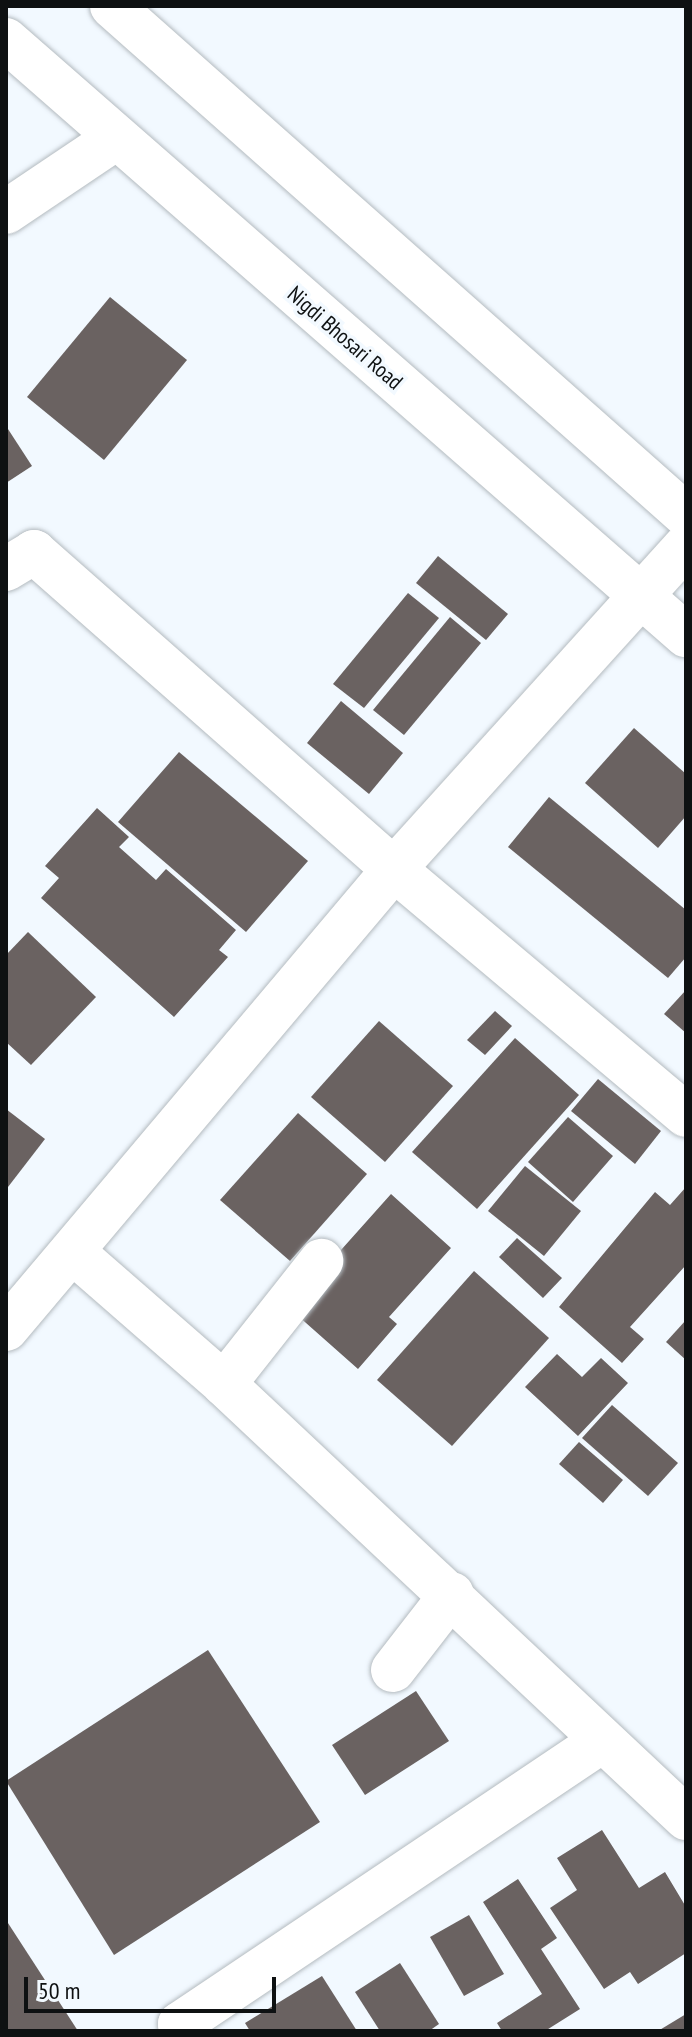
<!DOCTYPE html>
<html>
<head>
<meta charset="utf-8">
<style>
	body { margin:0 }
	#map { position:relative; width:692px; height:2037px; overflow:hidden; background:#f2f9ff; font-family:"PT Sans Narrow",sans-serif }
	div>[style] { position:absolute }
	.building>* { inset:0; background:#6a6261 }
	.roads { filter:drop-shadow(0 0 2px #b4bbc0) drop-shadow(0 0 2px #b4bbc0) }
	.minor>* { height:44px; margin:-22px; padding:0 22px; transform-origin:22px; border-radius:22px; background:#fff }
	.major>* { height:44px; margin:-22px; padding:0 22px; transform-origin:22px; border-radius:22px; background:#fff }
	span { translate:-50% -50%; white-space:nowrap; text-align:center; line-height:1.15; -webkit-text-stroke:7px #f2f9ff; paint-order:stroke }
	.street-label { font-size:22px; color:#0e1112 }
	.frame { position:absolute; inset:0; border:8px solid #0e1112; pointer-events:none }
	.scale { position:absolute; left:24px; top:1977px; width:252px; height:36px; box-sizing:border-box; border:4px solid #0e1112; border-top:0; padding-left:10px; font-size:24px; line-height:28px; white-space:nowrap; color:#0e1112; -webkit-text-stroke:6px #f2f9ff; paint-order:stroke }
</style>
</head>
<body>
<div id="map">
	<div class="building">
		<i style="clip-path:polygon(110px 297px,187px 360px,104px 460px,27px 397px)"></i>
		<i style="clip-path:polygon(6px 426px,32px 466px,6px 483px)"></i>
		<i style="clip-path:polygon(438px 556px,508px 614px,486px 640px,416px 583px)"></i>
		<i style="clip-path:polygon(408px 593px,439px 618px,364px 708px,333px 684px)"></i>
		<i style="clip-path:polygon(450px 617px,481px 643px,404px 735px,373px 710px)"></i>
		<i style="clip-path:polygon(341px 701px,403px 753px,369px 794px,307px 743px)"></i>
		<i style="clip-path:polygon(634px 728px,686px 774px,686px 816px,658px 848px,585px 783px)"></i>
		<i style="clip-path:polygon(179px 752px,308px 861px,246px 932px,118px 822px)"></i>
		<i style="clip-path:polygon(549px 797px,686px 910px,686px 957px,668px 978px,508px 847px)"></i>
		<i style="clip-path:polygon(97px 808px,129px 837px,119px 847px,156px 880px,166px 869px,236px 930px,219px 950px,228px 957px,174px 1017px,41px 898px,59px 878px,45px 866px)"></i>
		<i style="clip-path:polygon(28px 932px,96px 997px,31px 1065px,6px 1042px,6px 955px)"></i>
		<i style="clip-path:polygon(686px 990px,686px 1033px,664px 1014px)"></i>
		<i style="clip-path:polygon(495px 1011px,512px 1026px,485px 1055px,467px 1040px)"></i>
		<i style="clip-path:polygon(379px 1021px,453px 1086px,385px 1162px,311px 1097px)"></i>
		<i style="clip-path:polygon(515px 1038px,579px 1095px,477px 1209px,412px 1152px)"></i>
		<i style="clip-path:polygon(598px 1079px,661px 1131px,635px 1164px,571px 1111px)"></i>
		<i style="clip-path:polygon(6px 1109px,45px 1139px,8px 1187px,6px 1186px)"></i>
		<i style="clip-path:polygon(298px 1113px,367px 1174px,290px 1261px,220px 1200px)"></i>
		<i style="clip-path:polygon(568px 1117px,613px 1156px,573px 1202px,528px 1162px)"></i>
		<i style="clip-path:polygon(525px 1166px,581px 1211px,544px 1256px,488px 1211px)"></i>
		<i style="clip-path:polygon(686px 1187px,686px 1265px,630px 1327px,644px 1339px,622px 1363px,559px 1307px,655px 1192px,670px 1205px)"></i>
		<i style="clip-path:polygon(391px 1194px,451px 1248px,389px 1317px,397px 1324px,358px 1369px,297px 1315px,308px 1287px)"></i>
		<i style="clip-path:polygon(517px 1238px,562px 1278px,543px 1298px,499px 1257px)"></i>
		<i style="clip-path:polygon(474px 1271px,549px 1338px,452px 1446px,377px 1380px)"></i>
		<i style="clip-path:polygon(686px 1320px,686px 1360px,666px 1342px)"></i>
		<i style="clip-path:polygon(557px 1354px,582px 1377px,601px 1358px,628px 1383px,578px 1436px,525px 1387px)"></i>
		<i style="clip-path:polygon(612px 1405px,678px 1463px,648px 1496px,582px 1438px)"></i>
		<i style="clip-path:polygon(579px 1442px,623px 1480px,603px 1503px,559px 1464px)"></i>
		<i style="clip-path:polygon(208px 1650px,320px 1822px,114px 1955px,6px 1781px)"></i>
		<i style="clip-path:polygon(416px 1691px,449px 1741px,365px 1795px,332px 1745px)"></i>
		<i style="clip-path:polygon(602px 1830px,639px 1888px,665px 1872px,686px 1907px,686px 1953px,638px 1984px,630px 1972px,604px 1989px,550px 1908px,577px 1890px,557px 1858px)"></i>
		<i style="clip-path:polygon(518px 1879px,557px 1938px,541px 1949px,580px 2009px,545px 2031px,502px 2031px,497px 2023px,542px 1994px,483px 1902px)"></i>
		<i style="clip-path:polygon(469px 1915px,504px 1974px,464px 1996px,430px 1937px)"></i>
		<i style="clip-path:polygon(6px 1920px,78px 2031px,6px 2031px)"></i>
		<i style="clip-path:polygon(400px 1963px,439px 2024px,429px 2031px,380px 2031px,355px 1992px)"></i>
		<i style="clip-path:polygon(322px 1976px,357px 2031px,250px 2031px,245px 2023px)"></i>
		<i style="clip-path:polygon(686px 2014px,686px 2031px,658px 2031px)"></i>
	</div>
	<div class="roads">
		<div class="minor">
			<i style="left:6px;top:212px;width:133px;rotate:-33.9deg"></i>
			<i style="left:6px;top:569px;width:33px;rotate:-31deg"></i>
			<i style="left:34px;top:552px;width:480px;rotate:41.4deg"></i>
			<i style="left:394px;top:869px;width:382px;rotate:40.1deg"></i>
			<i style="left:74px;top:1253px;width:199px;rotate:41.1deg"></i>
			<i style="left:224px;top:1384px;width:634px;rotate:43.21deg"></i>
			<i style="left:6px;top:1329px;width:602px;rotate:-49.85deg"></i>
			<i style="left:394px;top:869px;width:435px;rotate:-47.9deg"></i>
			<i style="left:224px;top:1384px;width:157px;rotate:-51.7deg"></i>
			<i style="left:393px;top:1670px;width:96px;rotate:-52.2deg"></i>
			<i style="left:184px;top:2031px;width:8px;rotate:-120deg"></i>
			<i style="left:180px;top:2024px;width:508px;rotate:-33.85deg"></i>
		</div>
		<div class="major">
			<i style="left:112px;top:6px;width:767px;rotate:41.57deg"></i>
			<i style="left:6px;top:40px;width:904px;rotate:41.19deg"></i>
		</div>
	</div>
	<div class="street-label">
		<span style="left:345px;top:338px;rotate:41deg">Nigdi Bhosari Road</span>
	</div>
	<div class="frame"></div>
	<div class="scale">50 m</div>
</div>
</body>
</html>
